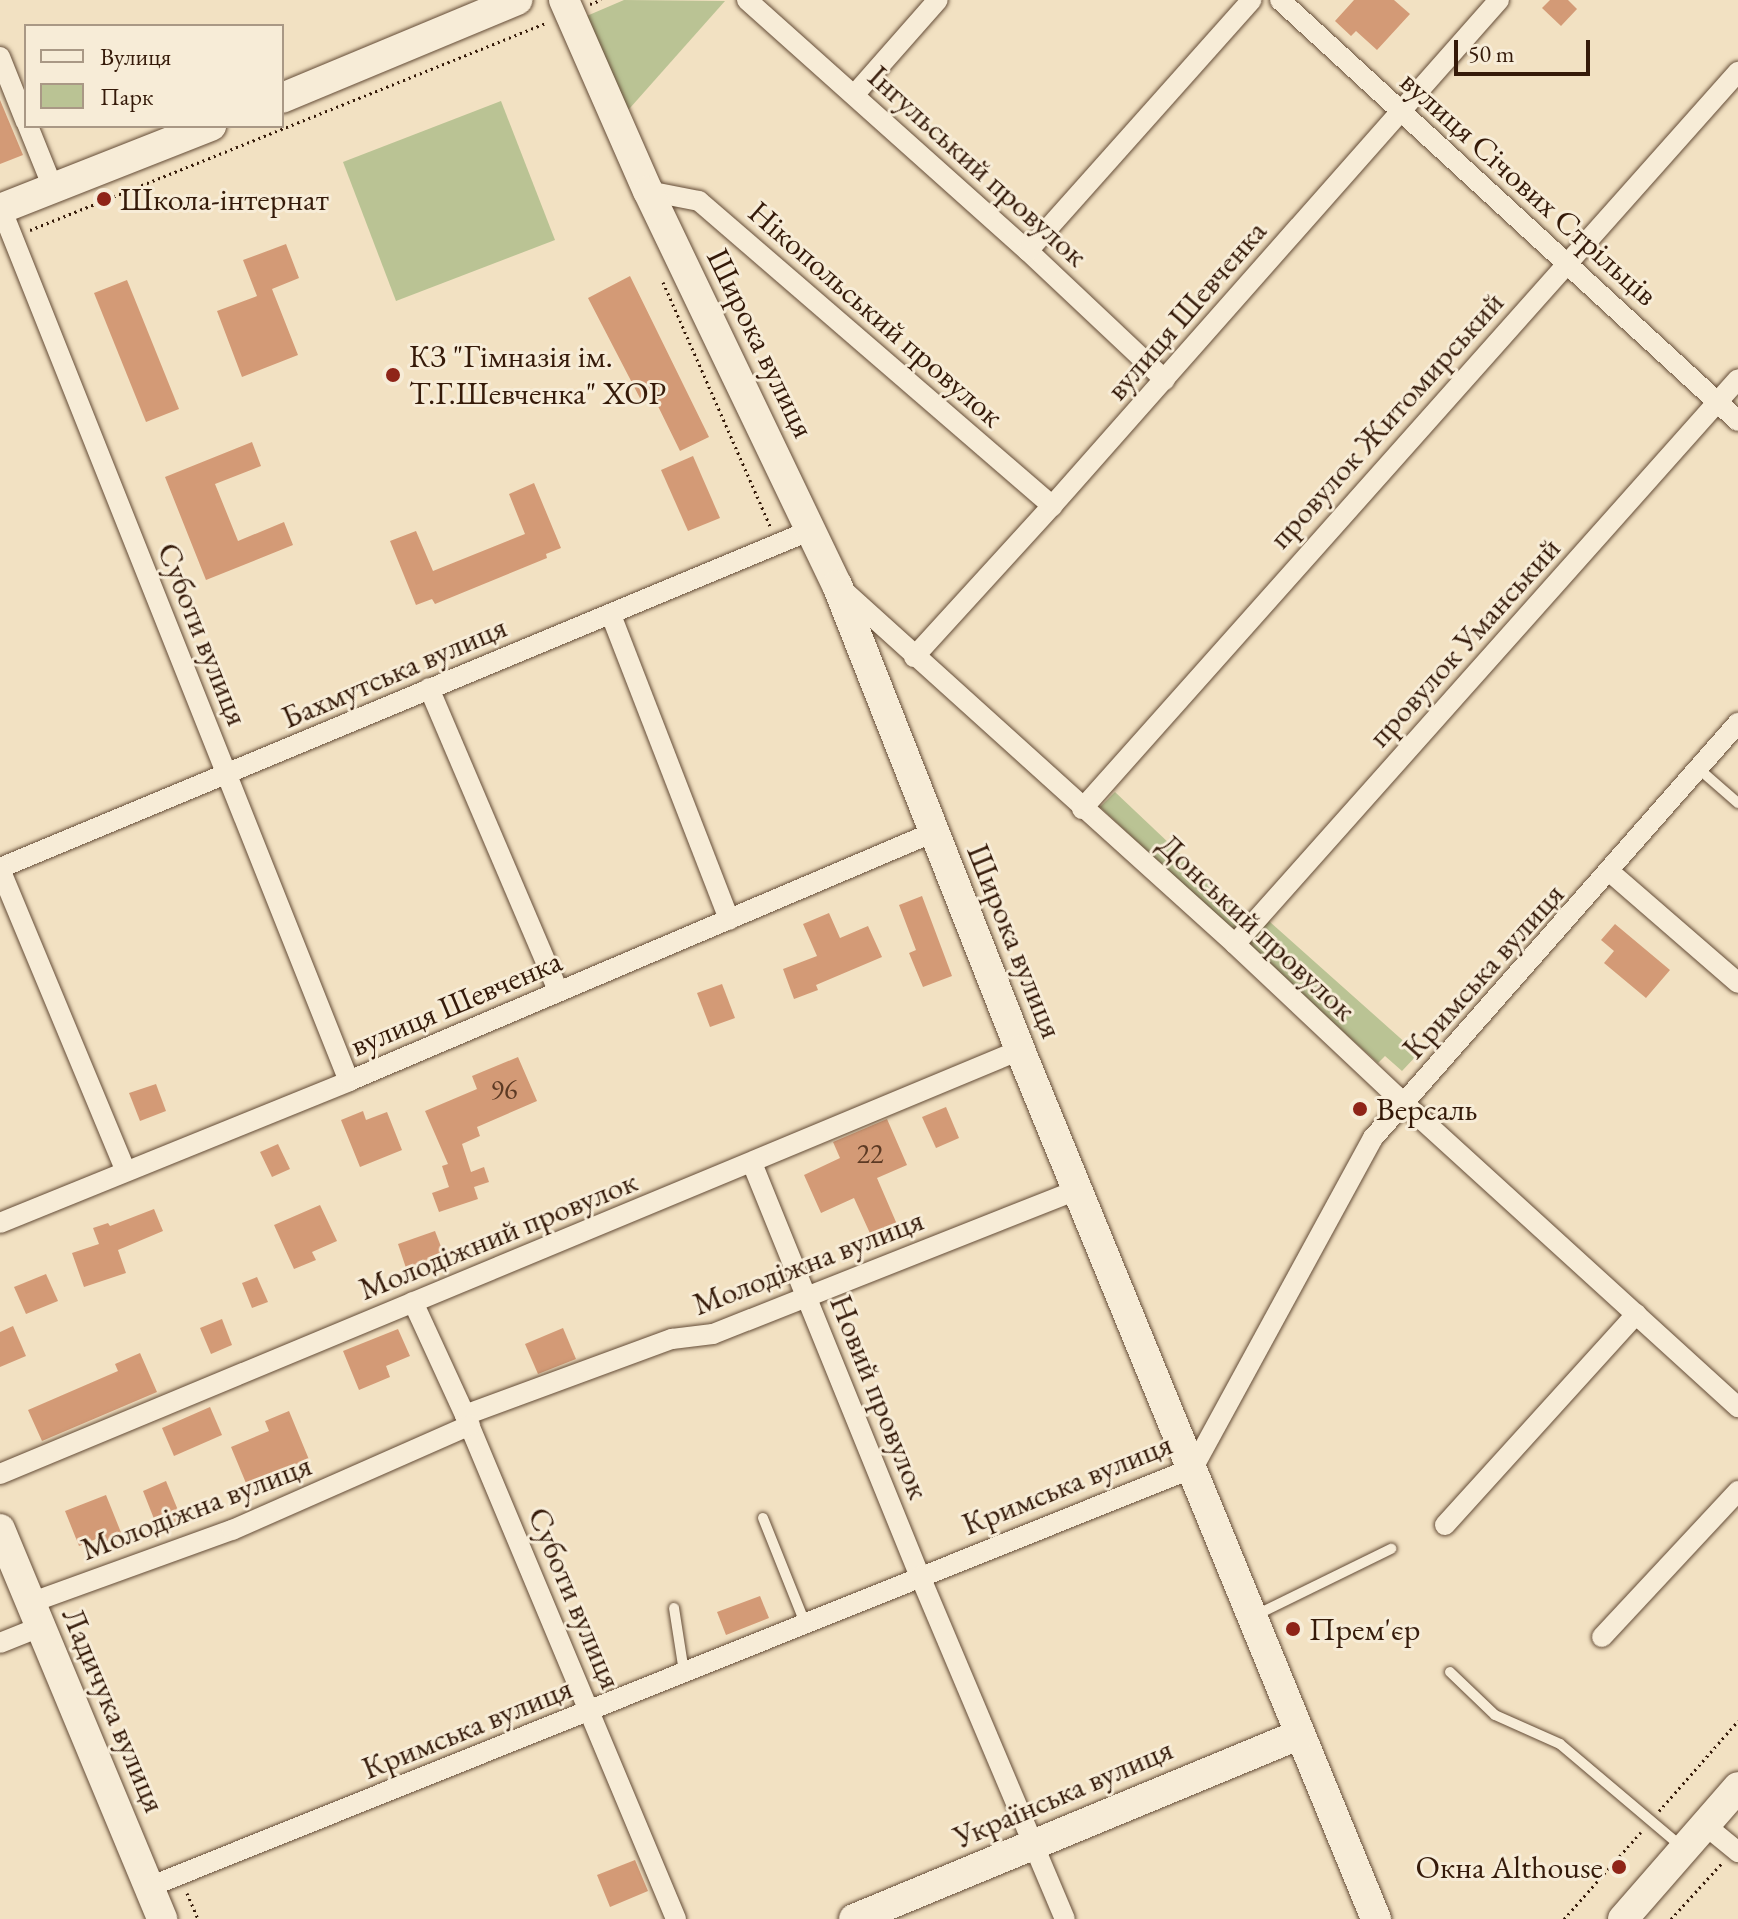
<!DOCTYPE html>
<html>
<head>
<meta charset="utf-8">
<style>
	body { margin:0 }
	#map { position:relative; width:1738px; height:1919px; overflow:hidden; background:#f2e1c2; font-family:"EB Garamond",serif }
	div>[style] { position:absolute }
	.green>* { inset:0; background:#bac394 }
	.building>* { inset:0; background:#d39a76 }
	.path>* { height:3px; margin-top:-1.5px; transform-origin:0; background:repeating-linear-gradient(90deg,#351a09 0 2px,transparent 0 6px) }
	.roads { filter:drop-shadow(0 0 2px #644c37) drop-shadow(0 0 2px #644c37) }
	.lane>* { height:10px; margin:-5px; padding:0 5px; transform-origin:5px; border-radius:5px; background:#f7ecd7 }
	.street>* { height:20px; margin:-10px; padding:0 10px; transform-origin:10px; border-radius:10px; background:#f7ecd7 }
	.secondary>* { height:30px; margin:-15px; padding:0 15px; transform-origin:15px; border-radius:15px; background:#f7ecd7 }
	.dots>* { width:22px; height:22px; translate:-50% -50%; box-sizing:border-box; border:4px solid #f7ecd7; border-radius:50% }
	span { translate:-50% -50%; white-space:nowrap; text-align:center; line-height:1.15; -webkit-text-stroke:6px #f7ecd7; paint-order:stroke }
	.number-label { font-size:28px; color:#5c3a24 }
	.number-label span { -webkit-text-stroke-width:0 }
	.street-label { font-size:32px; color:#351a09 }
	.poi-label { font-size:32px; color:#351a09 }
	.left { translate:0 -50%; text-align:left }
	.right { translate:-100% -50%; text-align:right }
	.legend { position:absolute; left:24px; top:24px; width:260px; height:104px; box-sizing:border-box; background:#f7ecd7; border:2px solid #a99885; margin:0; padding:10px 14px; list-style:none; font-size:24px; color:#351a09 }
	.legend li { display:flex; align-items:center; gap:16px; height:40px }
	.legend b { width:40px; border:2px solid #a99885 }
	.scale { position:absolute; left:1454px; top:40px; width:136px; height:36px; box-sizing:border-box; border:4px solid #351a09; border-top:0; padding-left:10px; font-size:24px; line-height:28px; white-space:nowrap; color:#351a09; -webkit-text-stroke:6px #f7ecd7; paint-order:stroke }
</style>
</head>
<body>
<div id="map">
	<div class="green">
		<i style="clip-path:polygon(624px 0,725px 1px,622px 117px,582px 18px)"></i>
		<i style="clip-path:polygon(501px 101px,555px 240px,396px 301px,343px 162px)"></i>
		<i style="clip-path:polygon(1115px 792px,1246px 916px,1233px 931px,1100px 807px)"></i>
		<i style="clip-path:polygon(1269px 921px,1418px 1054px,1402px 1071px,1385px 1056px,1378px 1063px,1247px 945px)"></i>
	</div>
	<div class="building">
		<i style="clip-path:polygon(1354px 0,1394px 0,1410px 14px,1377px 50px,1356px 31px,1351px 36px,1335px 21px)"></i>
		<i style="clip-path:polygon(1550px 0,1568px 0,1577px 9px,1561px 26px,1542px 8px)"></i>
		<i style="clip-path:polygon(0 100px,23px 155px,0 164px)"></i>
		<i style="clip-path:polygon(286px 244px,299px 278px,272px 289px,298px 355px,242px 377px,217px 311px,257px 296px,243px 260px)"></i>
		<i style="clip-path:polygon(630px 276px,709px 437px,680px 451px,653px 396px,642px 402px,588px 298px)"></i>
		<i style="clip-path:polygon(127px 280px,179px 409px,146px 422px,94px 293px)"></i>
		<i style="clip-path:polygon(252px 442px,261px 466px,215px 484px,238px 541px,284px 522px,293px 545px,206px 580px,165px 477px)"></i>
		<i style="clip-path:polygon(693px 456px,720px 518px,688px 531px,661px 470px)"></i>
		<i style="clip-path:polygon(534px 483px,561px 548px,546px 554px,547px 558px,435px 604px,432px 599px,416px 605px,390px 541px,416px 531px,433px 571px,525px 534px,509px 494px)"></i>
		<i style="clip-path:polygon(922px 896px,952px 976px,923px 987px,909px 953px,916px 950px,899px 905px)"></i>
		<i style="clip-path:polygon(829px 913px,840px 938px,868px 926px,882px 957px,816px 985px,818px 990px,794px 999px,783px 969px,817px 956px,803px 924px)"></i>
		<i style="clip-path:polygon(1615px 924px,1670px 970px,1646px 998px,1604px 963px,1614px 951px,1601px 940px)"></i>
		<i style="clip-path:polygon(722px 984px,735px 1018px,710px 1027px,697px 993px)"></i>
		<i style="clip-path:polygon(518px 1057px,537px 1101px,477px 1127px,480px 1136px,462px 1144px,471px 1172px,484px 1167px,489px 1182px,474px 1187px,478px 1199px,439px 1212px,432px 1193px,449px 1187px,442px 1166px,448px 1164px,425px 1111px,477px 1089px,472px 1076px)"></i>
		<i style="clip-path:polygon(156px 1084px,166px 1111px,140px 1121px,129px 1093px)"></i>
		<i style="clip-path:polygon(946px 1107px,959px 1138px,936px 1148px,922px 1117px)"></i>
		<i style="clip-path:polygon(363px 1111px,366px 1120px,387px 1112px,402px 1150px,360px 1167px,341px 1120px)"></i>
		<i style="clip-path:polygon(887px 1119px,907px 1165px,877px 1178px,899px 1229px,873px 1240px,854px 1198px,821px 1213px,804px 1175px,840px 1158px,833px 1142px)"></i>
		<i style="clip-path:polygon(278px 1144px,290px 1169px,272px 1177px,260px 1152px)"></i>
		<i style="clip-path:polygon(320px 1205px,337px 1241px,312px 1252px,316px 1260px,294px 1269px,274px 1225px)"></i>
		<i style="clip-path:polygon(154px 1209px,163px 1231px,118px 1250px,126px 1273px,84px 1287px,72px 1253px,99px 1244px,93px 1228px,108px 1223px,110px 1226px)"></i>
		<i style="clip-path:polygon(435px 1231px,445px 1257px,407px 1271px,398px 1244px)"></i>
		<i style="clip-path:polygon(46px 1274px,58px 1301px,26px 1314px,14px 1287px)"></i>
		<i style="clip-path:polygon(257px 1277px,268px 1302px,252px 1308px,242px 1283px)"></i>
		<i style="clip-path:polygon(222px 1319px,232px 1345px,211px 1354px,200px 1328px)"></i>
		<i style="clip-path:polygon(13px 1326px,26px 1356px,0 1367px,0 1332px)"></i>
		<i style="clip-path:polygon(563px 1328px,576px 1359px,538px 1374px,525px 1344px)"></i>
		<i style="clip-path:polygon(398px 1329px,410px 1356px,386px 1366px,390px 1377px,359px 1390px,343px 1351px)"></i>
		<i style="clip-path:polygon(140px 1353px,157px 1392px,42px 1441px,28px 1410px,118px 1371px,115px 1364px)"></i>
		<i style="clip-path:polygon(210px 1407px,222px 1435px,174px 1456px,162px 1428px)"></i>
		<i style="clip-path:polygon(289px 1411px,310px 1462px,248px 1488px,231px 1447px,269px 1431px,265px 1421px)"></i>
		<i style="clip-path:polygon(166px 1481px,182px 1520px,158px 1529px,143px 1491px)"></i>
		<i style="clip-path:polygon(106px 1495px,122px 1535px,99px 1545px,96px 1539px,79px 1546px,65px 1511px)"></i>
		<i style="clip-path:polygon(760px 1596px,769px 1618px,726px 1635px,717px 1612px)"></i>
		<i style="clip-path:polygon(635px 1860px,648px 1891px,610px 1907px,597px 1875px)"></i>
	</div>
	<div class="path">
		<i style="left:590px;top:4px;width:12px;rotate:-20deg"></i>
		<i style="left:30px;top:230px;width:556px;rotate:-21.86deg"></i>
		<i style="left:663px;top:282px;width:269px;rotate:66.3deg"></i>
		<i style="left:1659px;top:1811px;width:120px;rotate:-48.7deg"></i>
		<i style="left:187px;top:1893px;width:28px;rotate:67deg"></i>
		<i style="left:1564px;top:1919px;width:116px;rotate:-48.5deg"></i>
		<i style="left:1671px;top:1919px;width:76px;rotate:-47.7deg"></i>
	</div>
	<div class="roads">
		<div class="lane">
			<i style="left:1699px;top:769px;width:52px;rotate:41.1deg"></i>
			<i style="left:763px;top:1518px;width:113px;rotate:68.2deg"></i>
			<i style="left:674px;top:1608px;width:65px;rotate:81.1deg"></i>
			<i style="left:1254px;top:1616px;width:153px;rotate:-26.1deg"></i>
			<i style="left:1450px;top:1672px;width:62px;rotate:43.7deg"></i>
			<i style="left:1495px;top:1715px;width:71px;rotate:24deg"></i>
			<i style="left:1560px;top:1744px;width:161px;rotate:40.2deg"></i>
		</div>
		<div class="street">
			<i style="left:747px;top:0;width:377px;rotate:41.8deg"></i>
			<i style="left:1028px;top:251px;width:188px;rotate:43.3deg"></i>
			<i style="left:1280px;top:0;width:622px;rotate:42.59deg"></i>
			<i style="left:0;top:57px;width:70px;rotate:68.2deg"></i>
			<i style="left:855px;top:94px;width:125px;rotate:-48.6deg"></i>
			<i style="left:28px;top:126px;width:67px;rotate:68deg"></i>
			<i style="left:648px;top:191px;width:52px;rotate:11.1deg"></i>
			<i style="left:699px;top:201px;width:467px;rotate:40.8deg"></i>
			<i style="left:1px;top:208px;width:940px;rotate:68.27deg"></i>
			<i style="left:1028px;top:251px;width:336px;rotate:-48.3deg"></i>
			<i style="left:843px;top:590px;width:528px;rotate:42.08deg"></i>
			<i style="left:1235px;top:944px;width:220px;rotate:43.3deg"></i>
			<i style="left:1395px;top:1095px;width:464px;rotate:42.3deg"></i>
			<i style="left:611px;top:615px;width:327px;rotate:68.8deg"></i>
			<i style="left:914px;top:657px;width:205px;rotate:-47.6deg"></i>
			<i style="left:1052px;top:506px;width:675px;rotate:-48.54deg"></i>
			<i style="left:429px;top:688px;width:329px;rotate:66.9deg"></i>
			<i style="left:1082px;top:809px;width:987px;rotate:-48.33deg"></i>
			<i style="left:0;top:868px;width:879px;rotate:-22.62deg"></i>
			<i style="left:0;top:869px;width:325px;rotate:67.4deg"></i>
			<i style="left:1610px;top:872px;width:169px;rotate:40.9deg"></i>
			<i style="left:1235px;top:944px;width:756px;rotate:-48.32deg"></i>
			<i style="left:752px;top:1163px;width:446px;rotate:67.9deg"></i>
			<i style="left:920px;top:1576px;width:372px;rotate:67.1deg"></i>
			<i style="left:0;top:1223px;width:377px;rotate:-22.1deg"></i>
			<i style="left:349px;top:1081px;width:636px;rotate:-23.06deg"></i>
			<i style="left:413px;top:1302px;width:124px;rotate:65.3deg"></i>
			<i style="left:465px;top:1415px;width:546px;rotate:67.28deg"></i>
			<i style="left:465px;top:1415px;width:221px;rotate:-20.2deg"></i>
			<i style="left:672px;top:1339px;width:41px;rotate:-7deg"></i>
			<i style="left:713px;top:1334px;width:394px;rotate:-21.6deg"></i>
			<i style="left:0;top:1474px;width:1105px;rotate:-22.57deg"></i>
			<i style="left:1445px;top:1525px;width:285px;rotate:-47.8deg"></i>
			<i style="left:30px;top:1603px;width:215px;rotate:-19.9deg"></i>
			<i style="left:232px;top:1530px;width:260px;rotate:-23.8deg"></i>
			<i style="left:1602px;top:1637px;width:200px;rotate:-47deg"></i>
			<i style="left:0;top:1643px;width:43px;rotate:-21.8deg"></i>
			<i style="left:1705px;top:1825px;width:43px;rotate:39.3deg"></i>
			<i style="left:149px;top:1887px;width:1125px;rotate:-21.87deg"></i>
			<i style="left:1193px;top:1468px;width:376px;rotate:-61.4deg"></i>
			<i style="left:1373px;top:1138px;width:553px;rotate:-48.67deg"></i>
		</div>
		<div class="secondary">
			<i style="left:564px;top:0;width:209px;rotate:66.3deg"></i>
			<i style="left:648px;top:191px;width:437px;rotate:64.4deg"></i>
			<i style="left:837px;top:585px;width:500px;rotate:68.5deg"></i>
			<i style="left:1020px;top:1050px;width:939px;rotate:67.72deg"></i>
			<i style="left:282px;top:98px;width:255px;rotate:-22.6deg"></i>
			<i style="left:0;top:209px;width:227px;rotate:-21.5deg"></i>
			<i style="left:0;top:1529px;width:422px;rotate:67.4deg"></i>
			<i style="left:854px;top:1919px;width:483px;rotate:-22.5deg"></i>
			<i style="left:1623px;top:1919px;width:175px;rotate:-48.9deg"></i>
		</div>
	</div>
	<div class="dots">
		<i style="left:104px;top:199px;background:#8f2418"></i>
		<i style="left:393px;top:375px;background:#8f2418"></i>
		<i style="left:1360px;top:1109px;background:#8f2418"></i>
		<i style="left:1293px;top:1629px;background:#8f2418"></i>
		<i style="left:1619px;top:1867px;background:#8f2418"></i>
	</div>
	<div class="number-label">
		<span style="left:504px;top:1089px">96</span>
		<span style="left:870px;top:1153px">22</span>
	</div>
	<div class="street-label">
		<span style="left:978px;top:166px;rotate:42deg">Інгульський провулок</span>
		<span style="left:1529px;top:188px;rotate:42deg">вулиця Січових Стрільців</span>
		<span style="left:1186px;top:310px;rotate:-49deg">вулиця Шевченка</span>
		<span style="left:876px;top:314px;rotate:41deg">Нікопольський провулок</span>
		<span style="left:761px;top:343px;rotate:64deg">Широка вулиця</span>
		<span style="left:1386px;top:420px;rotate:-48deg">провулок Житомирський</span>
		<span style="left:203px;top:634px;rotate:68deg">Суботи вулиця</span>
		<span style="left:1464px;top:642px;rotate:-48deg">провулок Уманський</span>
		<span style="left:394px;top:672px;rotate:-23deg">Бахмутська вулиця</span>
		<span style="left:1257px;top:927px;rotate:43deg">Донський провулок</span>
		<span style="left:1015px;top:941px;rotate:68deg">Широка вулиця</span>
		<span style="left:1483px;top:971px;rotate:-48deg">Кримська вулиця</span>
		<span style="left:456px;top:1003px;rotate:-23deg">вулиця Шевченка</span>
		<span style="left:498px;top:1235px;rotate:-22deg">Молодіжний провулок</span>
		<span style="left:808px;top:1262px;rotate:-21deg">Молодіжна вулиця</span>
		<span style="left:880px;top:1397px;rotate:68deg">Новий провулок</span>
		<span style="left:1067px;top:1484px;rotate:-22deg">Кримська вулиця</span>
		<span style="left:196px;top:1507px;rotate:-21deg">Молодіжна вулиця</span>
		<span style="left:575px;top:1598px;rotate:67deg">Суботи вулиця</span>
		<span style="left:114px;top:1710px;rotate:67deg">Ладичука вулиця</span>
		<span style="left:467px;top:1728px;rotate:-22deg">Кримська вулиця</span>
		<span style="left:1063px;top:1793px;rotate:-23deg">Українська вулиця</span>
	</div>
	<div class="poi-label">
		<span class="left" style="left:120px;top:199px">Школа-інтернат</span>
		<span class="left" style="left:409px;top:375px">КЗ "Гімназія ім.<br>Т.Г.Шевченка" ХОР</span>
		<span class="left" style="left:1376px;top:1109px">Версаль</span>
		<span class="left" style="left:1309px;top:1629px">Прем'єр</span>
		<span class="right" style="left:1603px;top:1867px">Окна Althouse</span>
	</div>
	<ul class="legend">
	<li><b style="height:10px;background:#f7ecd7"></b>Вулиця</li>
	<li><b style="height:22px;background:#bac394"></b>Парк</li>
	</ul>
	<div class="scale">50 m</div>
</div>
</body>
</html>
